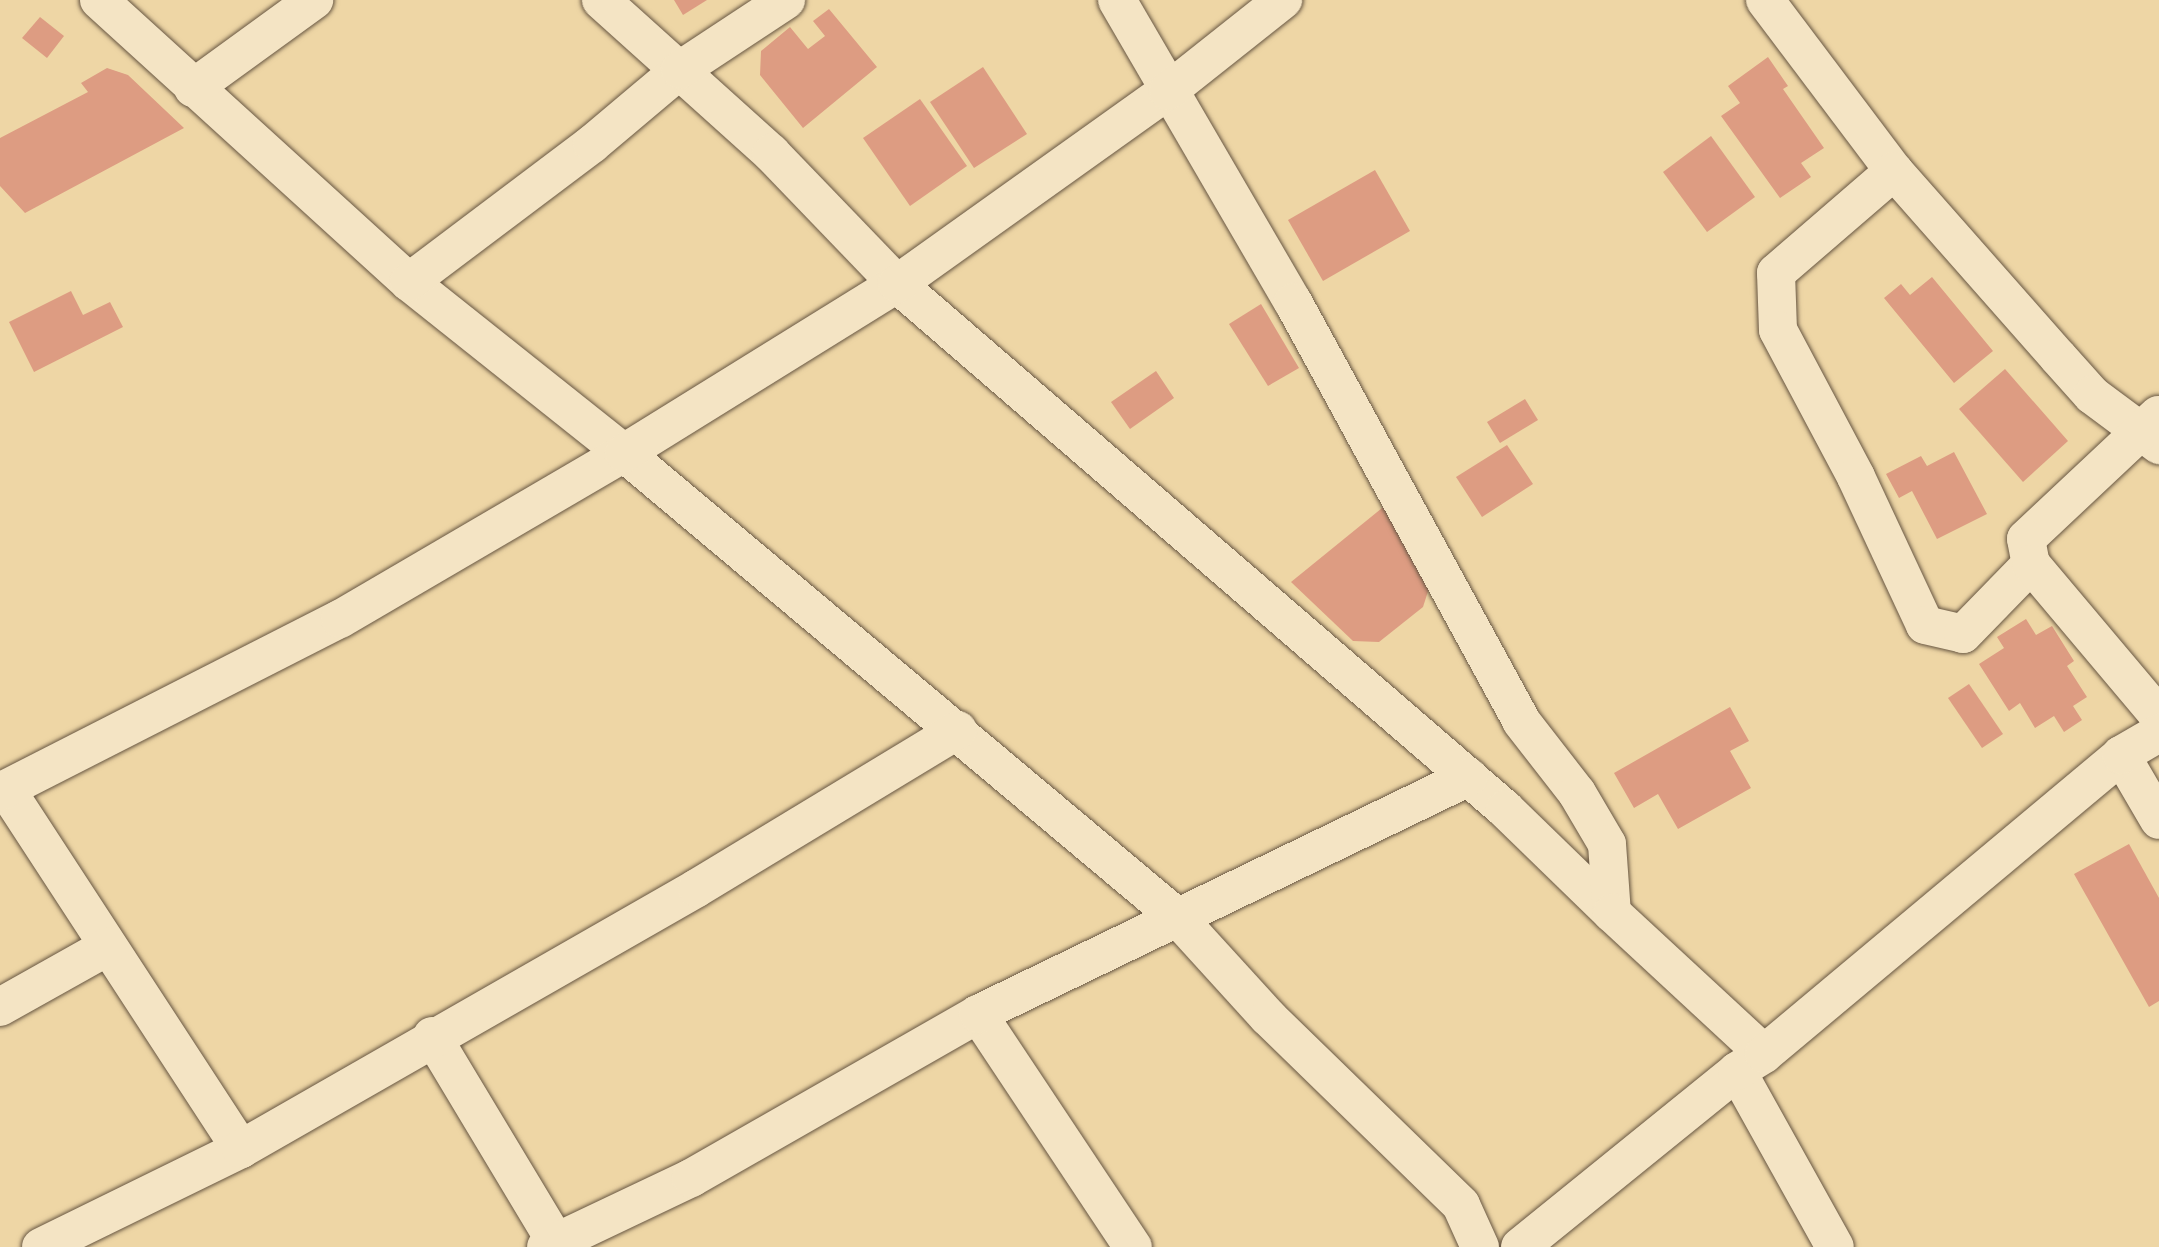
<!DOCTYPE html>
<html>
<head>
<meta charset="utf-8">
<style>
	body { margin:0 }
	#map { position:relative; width:2159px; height:1247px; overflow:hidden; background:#eed6a5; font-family:"IM FELL Double Pica",serif }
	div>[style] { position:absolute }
	.building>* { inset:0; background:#dd9c82 }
	.roads { filter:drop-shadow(0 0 2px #675642) drop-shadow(0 0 2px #675642) }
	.minor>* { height:38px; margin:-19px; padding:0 19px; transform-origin:19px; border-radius:19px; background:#f4e4c4 }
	span { translate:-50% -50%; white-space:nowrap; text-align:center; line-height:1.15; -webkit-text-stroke:7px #f4e4c4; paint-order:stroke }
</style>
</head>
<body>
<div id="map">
	<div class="building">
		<i style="clip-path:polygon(674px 0,707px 0,683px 15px)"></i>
		<i style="clip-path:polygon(829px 9px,877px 67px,803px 128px,760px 75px,761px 51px,790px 27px,808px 49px,825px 36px,813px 21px)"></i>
		<i style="clip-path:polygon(40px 17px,64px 36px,47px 58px,22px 38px)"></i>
		<i style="clip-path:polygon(1768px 57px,1788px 86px,1783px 89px,1824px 148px,1801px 163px,1811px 177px,1780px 198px,1721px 116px,1740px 103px,1728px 86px)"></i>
		<i style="clip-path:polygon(983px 67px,1027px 134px,974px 168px,930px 102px)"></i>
		<i style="clip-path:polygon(107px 68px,128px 75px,184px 128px,25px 213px,0 186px,0 138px,88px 92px,81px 83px)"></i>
		<i style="clip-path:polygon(920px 99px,967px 166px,910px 206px,863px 138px)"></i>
		<i style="clip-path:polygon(1711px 136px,1755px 197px,1707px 232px,1663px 172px)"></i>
		<i style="clip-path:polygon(1375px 170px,1410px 231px,1323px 281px,1288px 220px)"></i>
		<i style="clip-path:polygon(1932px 277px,1993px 351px,1954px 383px,1884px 298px,1901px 284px,1910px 295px)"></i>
		<i style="clip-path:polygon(71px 291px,83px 315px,110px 302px,123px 327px,34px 372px,9px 322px)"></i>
		<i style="clip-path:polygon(1261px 304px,1299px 368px,1268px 386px,1229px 324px)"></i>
		<i style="clip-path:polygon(2005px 369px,2068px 441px,2023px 482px,1959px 409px)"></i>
		<i style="clip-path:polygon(1156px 371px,1174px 398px,1130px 429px,1111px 402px)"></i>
		<i style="clip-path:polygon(1525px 399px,1538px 420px,1500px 443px,1487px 422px)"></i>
		<i style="clip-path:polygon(1507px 445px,1533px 484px,1482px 517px,1456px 477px)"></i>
		<i style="clip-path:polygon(1954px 452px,1987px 514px,1937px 539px,1912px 491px,1899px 498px,1886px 474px,1921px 456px,1927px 466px)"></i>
		<i style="clip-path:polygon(1387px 504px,1431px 582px,1423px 607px,1379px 642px,1353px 641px,1291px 582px)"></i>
		<i style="clip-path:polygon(2026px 619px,2036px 635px,2052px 626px,2074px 661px,2067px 666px,2087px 697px,2073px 706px,2082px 720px,2064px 732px,2054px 716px,2035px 728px,2020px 703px,2009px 711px,1979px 664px,2004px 648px,1997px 637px)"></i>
		<i style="clip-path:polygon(1969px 684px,2003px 734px,1982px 748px,1948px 698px)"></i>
		<i style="clip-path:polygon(1730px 707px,1749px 741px,1730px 751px,1751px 788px,1678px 829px,1658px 794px,1634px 808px,1614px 773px)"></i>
		<i style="clip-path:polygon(2129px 844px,2159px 898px,2159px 1001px,2149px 1007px,2074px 874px)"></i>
	</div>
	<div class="roads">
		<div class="minor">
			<i style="left:99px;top:0;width:419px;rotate:42.3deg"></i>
			<i style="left:409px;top:282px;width:275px;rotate:38.5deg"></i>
			<i style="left:624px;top:453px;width:722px;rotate:40deg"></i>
			<i style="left:1177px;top:917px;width:135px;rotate:47.7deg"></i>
			<i style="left:1268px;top:1017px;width:269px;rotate:44.2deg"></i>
			<i style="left:1461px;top:1205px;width:46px;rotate:65.7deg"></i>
			<i style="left:601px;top:0;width:229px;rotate:42deg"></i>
			<i style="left:771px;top:153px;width:182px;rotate:46.1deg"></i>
			<i style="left:897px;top:284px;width:803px;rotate:40.81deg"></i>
			<i style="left:1505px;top:809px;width:149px;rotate:44.2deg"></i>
			<i style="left:1117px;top:0;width:350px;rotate:59.8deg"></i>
			<i style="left:1293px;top:302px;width:477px;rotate:61.4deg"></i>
			<i style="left:1521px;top:721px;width:91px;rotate:52.1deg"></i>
			<i style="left:1577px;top:793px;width:59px;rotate:59.5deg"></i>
			<i style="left:1607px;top:844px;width:69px;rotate:85.9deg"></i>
			<i style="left:1612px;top:913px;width:207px;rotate:42.8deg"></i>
			<i style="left:1765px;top:0;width:214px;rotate:53deg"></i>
			<i style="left:1894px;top:171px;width:248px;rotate:48.6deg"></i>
			<i style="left:2058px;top:357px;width:51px;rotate:48.2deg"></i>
			<i style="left:2092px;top:395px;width:84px;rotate:36.7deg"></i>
			<i style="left:193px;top:88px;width:150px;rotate:-36deg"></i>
			<i style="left:1894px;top:171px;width:156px;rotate:139.2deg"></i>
			<i style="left:1776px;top:273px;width:57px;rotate:88deg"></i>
			<i style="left:1778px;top:330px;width:166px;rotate:62deg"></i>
			<i style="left:1856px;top:477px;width:163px;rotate:65deg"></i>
			<i style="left:1925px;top:625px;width:39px;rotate:13deg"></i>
			<i style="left:1963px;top:634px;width:98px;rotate:-45.8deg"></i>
			<i style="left:409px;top:282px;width:229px;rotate:-37deg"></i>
			<i style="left:592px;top:144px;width:115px;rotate:-40.1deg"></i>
			<i style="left:680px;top:70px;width:127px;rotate:-33.4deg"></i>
			<i style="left:2158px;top:415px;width:181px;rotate:136.8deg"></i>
			<i style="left:2026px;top:539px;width:25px;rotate:79deg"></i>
			<i style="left:2031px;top:564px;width:199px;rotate:49.9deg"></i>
			<i style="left:2121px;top:755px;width:75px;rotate:59.7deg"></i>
			<i style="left:6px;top:789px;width:430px;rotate:56.9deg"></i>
			<i style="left:0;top:792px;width:381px;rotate:-27deg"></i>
			<i style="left:340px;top:619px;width:329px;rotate:-30.3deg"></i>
			<i style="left:624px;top:453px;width:321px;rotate:-31.8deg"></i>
			<i style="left:897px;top:284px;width:333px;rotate:-35.5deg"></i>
			<i style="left:1168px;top:91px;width:147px;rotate:-38.4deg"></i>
			<i style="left:0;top:1007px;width:123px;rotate:-29.3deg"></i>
			<i style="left:978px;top:1014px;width:280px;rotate:56.4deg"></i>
			<i style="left:432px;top:1036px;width:239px;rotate:59deg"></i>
			<i style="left:1737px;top:1071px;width:201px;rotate:60.9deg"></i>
			<i style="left:41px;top:1247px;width:223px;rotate:-26.1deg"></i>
			<i style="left:241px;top:1149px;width:525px;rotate:-29.79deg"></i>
			<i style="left:697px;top:888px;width:305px;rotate:-31.2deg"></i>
			<i style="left:546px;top:1247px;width:161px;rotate:-25.4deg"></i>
			<i style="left:691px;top:1178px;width:331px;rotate:-29.7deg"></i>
			<i style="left:978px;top:1014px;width:545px;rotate:-25.77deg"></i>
			<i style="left:1520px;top:1247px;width:279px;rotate:-39deg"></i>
			<i style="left:1737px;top:1071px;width:32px;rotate:-32deg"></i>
			<i style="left:1764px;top:1054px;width:466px;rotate:-39.9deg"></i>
			<i style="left:2121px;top:755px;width:44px;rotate:-30.1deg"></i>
		</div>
	</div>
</div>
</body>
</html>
